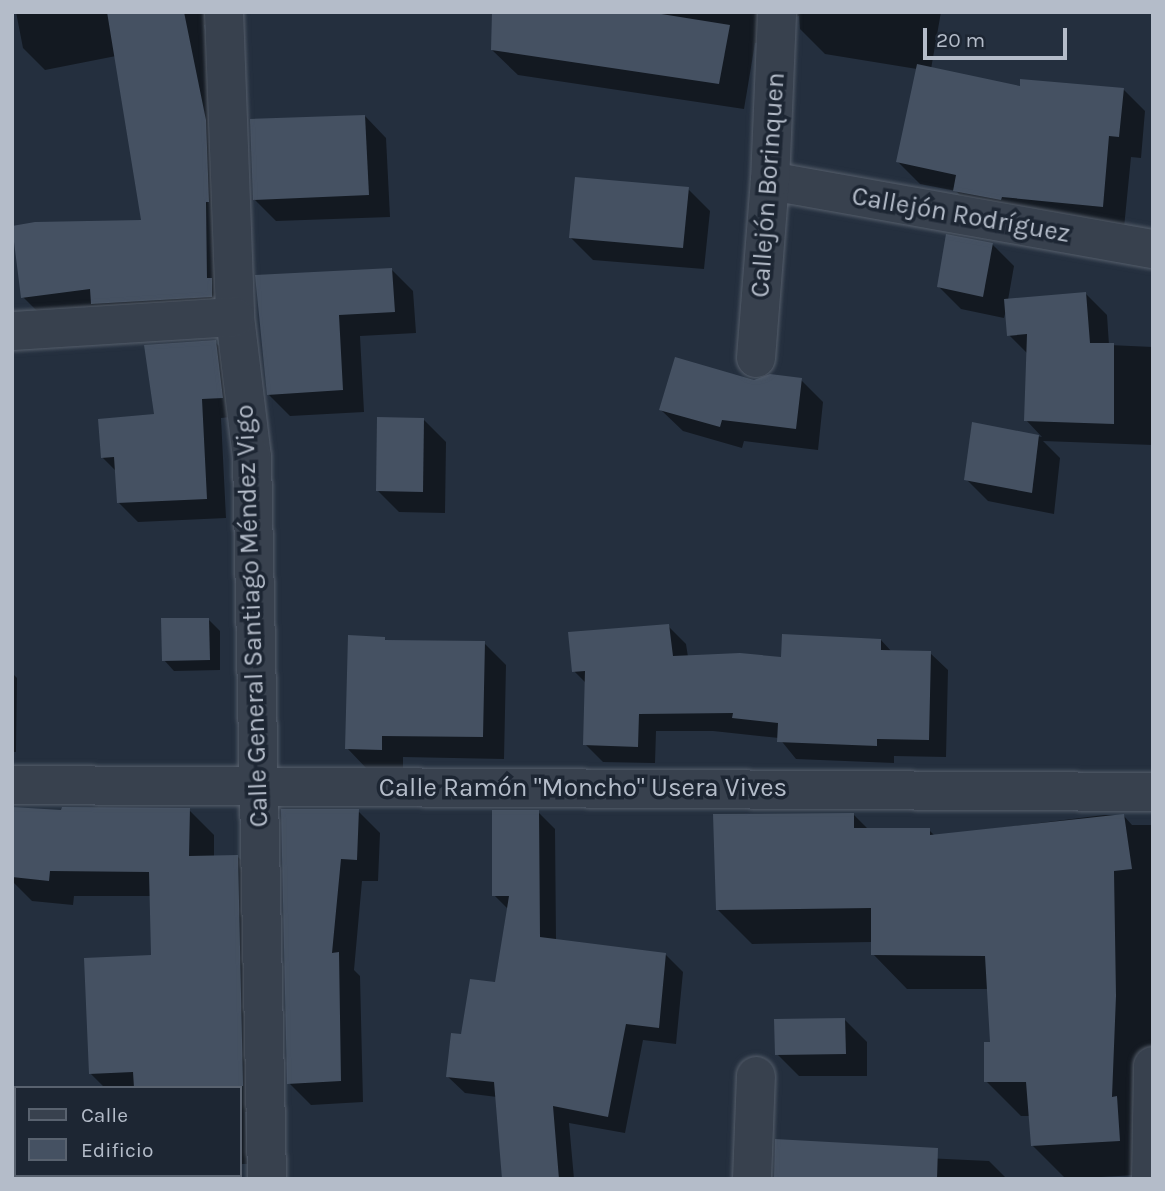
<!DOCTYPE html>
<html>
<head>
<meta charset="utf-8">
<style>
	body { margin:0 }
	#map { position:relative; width:1165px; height:1191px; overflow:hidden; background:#242f3e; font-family:Karla,sans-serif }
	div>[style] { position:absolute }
	.shadow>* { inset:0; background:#0007 }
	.building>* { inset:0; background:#455162 }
	.roads { filter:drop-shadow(0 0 2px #565f6c) drop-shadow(0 0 2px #565f6c) }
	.minor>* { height:38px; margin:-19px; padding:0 19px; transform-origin:19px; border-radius:19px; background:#38414e }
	span { translate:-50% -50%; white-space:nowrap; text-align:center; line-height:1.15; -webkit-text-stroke:7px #1d2633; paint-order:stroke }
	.street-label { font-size:26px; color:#b4bcc9 }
	.frame { position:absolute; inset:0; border:14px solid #b4bcc9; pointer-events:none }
	.legend { position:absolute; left:14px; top:1086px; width:228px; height:91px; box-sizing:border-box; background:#1d2633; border:2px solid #59626f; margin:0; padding:9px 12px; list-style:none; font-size:21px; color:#b4bcc9 }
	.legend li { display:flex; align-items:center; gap:14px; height:35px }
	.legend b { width:35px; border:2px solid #59626f }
	.scale { position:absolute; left:923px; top:28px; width:144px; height:32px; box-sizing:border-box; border:4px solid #b4bcc9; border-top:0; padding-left:9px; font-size:21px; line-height:24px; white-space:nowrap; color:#b4bcc9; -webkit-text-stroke:5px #1d2633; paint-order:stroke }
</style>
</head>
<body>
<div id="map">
	<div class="shadow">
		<i style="clip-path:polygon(16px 12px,207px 12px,209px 24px,204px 25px,227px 143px,233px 302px,45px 319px,23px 297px,143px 222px,116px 56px,45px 70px,23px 48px)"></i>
		<i style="clip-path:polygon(493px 12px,941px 12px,931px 69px,1021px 88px,1123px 89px,1145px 111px,1141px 158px,1131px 157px,1124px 228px,977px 213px,956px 191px,920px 184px,898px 162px,917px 69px,825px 54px,800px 29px,799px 16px,792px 18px,779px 47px,755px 43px,744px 109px,518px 75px,492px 50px)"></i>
		<i style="clip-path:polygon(365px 116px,386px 138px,390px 217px,276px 221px,254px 199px)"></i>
		<i style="clip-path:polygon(688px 189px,710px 211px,704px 269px,593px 260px,571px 238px)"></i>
		<i style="clip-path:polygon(992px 244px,1014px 266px,1008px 300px,1086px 294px,1107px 315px,1109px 345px,1153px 347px,1153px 445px,1043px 441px,1060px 458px,1054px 514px,988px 501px,966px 479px,974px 424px,1042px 437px,1026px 420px,1028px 354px,1009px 335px,1006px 310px,1004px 318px,961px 309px,939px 287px)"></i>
		<i style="clip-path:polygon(391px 269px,413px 291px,416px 333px,360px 336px,364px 412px,290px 416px,268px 394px,257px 277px)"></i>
		<i style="clip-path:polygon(215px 342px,234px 361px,241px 416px,221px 418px,226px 518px,138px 522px,118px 502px,117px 472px,102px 457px,156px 416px)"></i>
		<i style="clip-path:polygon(801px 380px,823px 402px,818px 450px,744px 441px,742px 448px,683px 431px,661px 410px,754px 382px)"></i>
		<i style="clip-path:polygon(424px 420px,446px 442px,445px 513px,399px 512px,377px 490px)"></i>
		<i style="clip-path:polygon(209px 620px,220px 631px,220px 670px,174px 671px,164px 660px)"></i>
		<i style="clip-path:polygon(668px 626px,686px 644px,688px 657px,782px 659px,881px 640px,892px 652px,930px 653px,948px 670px,946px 757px,894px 756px,894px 763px,796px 759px,779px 738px,713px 731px,656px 731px,655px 763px,603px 762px,585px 744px,587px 684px,574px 671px)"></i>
		<i style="clip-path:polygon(384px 639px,387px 641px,484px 643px,506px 665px,504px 759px,403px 757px,403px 771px,368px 770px,347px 748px)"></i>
		<i style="clip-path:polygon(12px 673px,17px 678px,16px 752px,12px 752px)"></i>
		<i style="clip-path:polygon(189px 810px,214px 835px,214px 857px,238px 857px,263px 882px,268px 1111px,245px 1112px,247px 1164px,240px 1164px,240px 1088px,105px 1088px,91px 1074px,153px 957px,152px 896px,74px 896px,73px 905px,32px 901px,12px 881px,12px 823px,63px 812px)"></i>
		<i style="clip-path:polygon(283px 810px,358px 811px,380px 833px,378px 881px,362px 881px,354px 970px,360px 976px,363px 1102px,311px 1105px,289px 1083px)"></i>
		<i style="clip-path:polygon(538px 812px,555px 829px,556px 940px,666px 955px,683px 972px,676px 1044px,643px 1040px,625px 1133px,569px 1123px,574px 1179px,504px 1179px,497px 1097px,465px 1093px,447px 1076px,463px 1036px,496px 984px,508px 909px,494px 895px)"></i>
		<i style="clip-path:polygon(854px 815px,869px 830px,929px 830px,935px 836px,1104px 815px,1123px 815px,1132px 825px,1153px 825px,1153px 1174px,1066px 1179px,1032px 1145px,1030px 1116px,1021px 1116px,986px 1081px,992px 1044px,989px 989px,907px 989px,873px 954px,872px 942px,752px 944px,718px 910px)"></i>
		<i style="clip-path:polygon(845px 1020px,867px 1042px,867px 1076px,799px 1076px,777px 1054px)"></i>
		<i style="clip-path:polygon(882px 1156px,989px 1161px,1007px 1179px,779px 1179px)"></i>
	</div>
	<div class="building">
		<i style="clip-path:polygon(107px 12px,184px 12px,206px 120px,209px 202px,206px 202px,207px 278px,212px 278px,212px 297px,91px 304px,90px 289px,21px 298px,12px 226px,35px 222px,141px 220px)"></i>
		<i style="clip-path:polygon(492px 12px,649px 12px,730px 25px,719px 84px,491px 50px)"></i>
		<i style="clip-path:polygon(917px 64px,1020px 86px,1020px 79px,1124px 88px,1119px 137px,1109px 136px,1103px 207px,1002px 197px,1001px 200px,953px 191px,956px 175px,896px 162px)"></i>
		<i style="clip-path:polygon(365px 115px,369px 195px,253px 200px,250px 119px)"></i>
		<i style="clip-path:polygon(575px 177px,689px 187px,683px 248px,569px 238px)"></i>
		<i style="clip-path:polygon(946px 234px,993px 243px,983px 297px,937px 287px)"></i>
		<i style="clip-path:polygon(392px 268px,395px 312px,339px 315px,343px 390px,267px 395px,255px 275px)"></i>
		<i style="clip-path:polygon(1086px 292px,1090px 343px,1114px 343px,1114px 424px,1024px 421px,1027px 334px,1007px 336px,1004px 299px)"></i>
		<i style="clip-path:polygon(216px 340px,223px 398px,202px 399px,207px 499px,117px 503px,114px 457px,101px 458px,98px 419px,154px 414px,144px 345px)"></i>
		<i style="clip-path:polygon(675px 357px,754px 380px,770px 374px,802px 378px,796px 429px,722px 420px,720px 427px,659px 410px)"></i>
		<i style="clip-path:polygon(377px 417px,424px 418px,423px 492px,376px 491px)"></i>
		<i style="clip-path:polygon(972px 422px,1039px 435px,1032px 493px,964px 480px)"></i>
		<i style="clip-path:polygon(161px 618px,209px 618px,210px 660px,162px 661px)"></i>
		<i style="clip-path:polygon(669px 624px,673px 656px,740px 653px,781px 657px,782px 634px,881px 639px,881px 650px,931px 651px,929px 740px,877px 739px,877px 746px,777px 742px,778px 723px,732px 718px,733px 713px,639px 714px,638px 747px,583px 745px,585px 671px,572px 672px,568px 632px)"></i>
		<i style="clip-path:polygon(348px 635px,385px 637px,385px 640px,485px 641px,483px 737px,382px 736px,382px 750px,345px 749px)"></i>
		<i style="clip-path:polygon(12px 807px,61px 810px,62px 807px,190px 808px,189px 856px,238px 855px,243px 1086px,134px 1088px,133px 1072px,89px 1074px,84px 958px,151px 955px,149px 872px,50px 871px,49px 881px,12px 877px)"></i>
		<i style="clip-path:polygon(281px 809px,359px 809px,357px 860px,341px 859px,332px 953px,339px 952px,341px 1081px,287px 1084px)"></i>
		<i style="clip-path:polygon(492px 810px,539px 810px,540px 937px,666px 953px,659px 1028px,626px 1024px,608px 1117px,553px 1106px,559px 1179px,502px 1179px,494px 1082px,446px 1077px,451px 1033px,461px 1034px,470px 979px,495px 982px,509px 896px,492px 896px)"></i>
		<i style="clip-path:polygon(854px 813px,854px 828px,930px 828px,930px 835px,1124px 814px,1132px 869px,1114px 871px,1116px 996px,1112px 1097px,1117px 1096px,1120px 1141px,1031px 1146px,1026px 1082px,984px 1082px,984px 1042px,990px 1042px,985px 956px,871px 955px,871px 908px,716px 910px,713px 814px)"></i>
		<i style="clip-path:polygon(845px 1018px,846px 1054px,775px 1055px,774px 1019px)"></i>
		<i style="clip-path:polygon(775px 1139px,938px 1148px,937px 1179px,774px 1179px)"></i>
	</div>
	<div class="roads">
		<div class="minor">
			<i style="left:224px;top:12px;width:305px;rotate:87.9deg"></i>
			<i style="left:235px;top:317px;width:141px;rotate:83.1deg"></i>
			<i style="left:252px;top:457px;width:722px;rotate:88.81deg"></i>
			<i style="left:770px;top:181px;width:389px;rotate:10.1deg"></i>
			<i style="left:12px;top:331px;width:223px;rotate:-3.6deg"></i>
			<i style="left:756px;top:358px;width:178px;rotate:-85.5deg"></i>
			<i style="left:770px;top:181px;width:169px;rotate:-87.6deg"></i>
			<i style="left:12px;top:785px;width:1141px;rotate:0.35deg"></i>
			<i style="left:752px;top:1179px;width:103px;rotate:-87.8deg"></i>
			<i style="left:1151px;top:1179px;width:113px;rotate:-89deg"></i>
		</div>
	</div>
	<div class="street-label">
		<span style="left:768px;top:185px;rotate:-86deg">Callejón Borinquen</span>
		<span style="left:961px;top:215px;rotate:10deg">Callejón Rodríguez</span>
		<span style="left:252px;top:616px;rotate:-92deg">Calle General Santiago Méndez Vigo</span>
		<span style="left:583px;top:788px">Calle Ramón "Moncho" Usera Vives</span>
	</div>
	<div class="frame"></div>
	<ul class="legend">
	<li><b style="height:9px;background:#38414e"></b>Calle</li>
	<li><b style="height:19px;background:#455162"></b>Edificio</li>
	</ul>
	<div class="scale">20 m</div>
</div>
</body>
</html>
